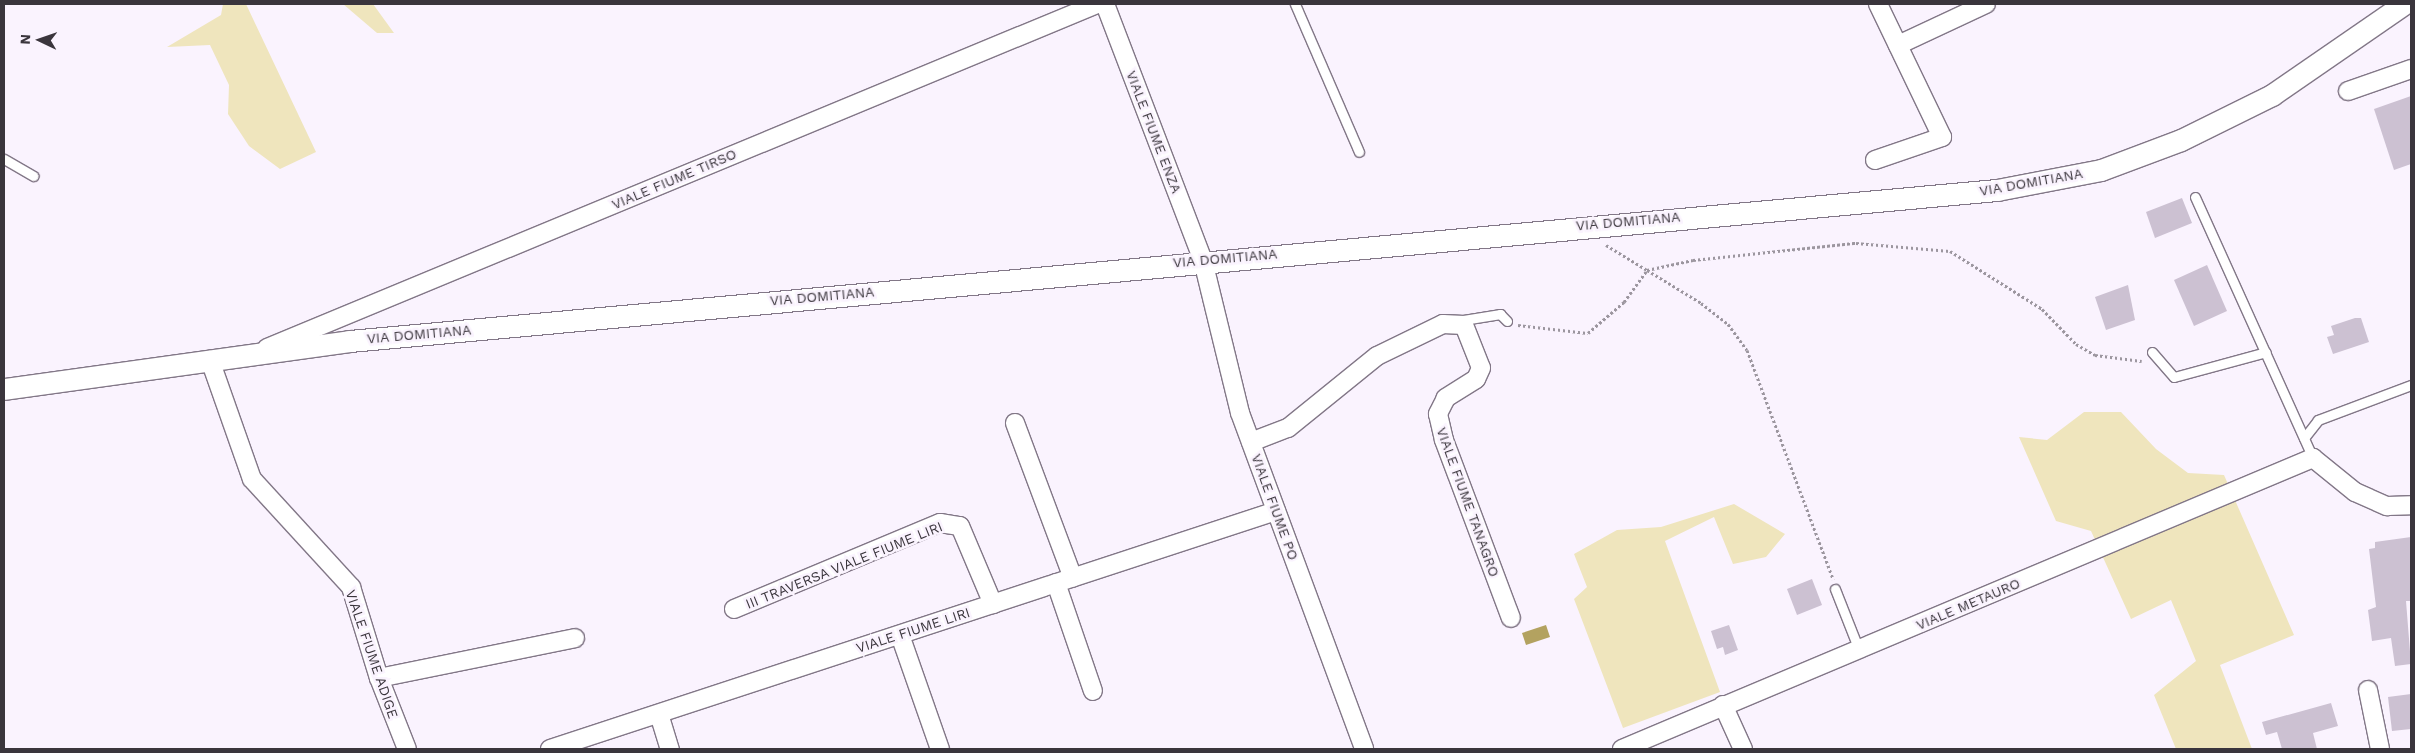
<!DOCTYPE html>
<html>
<head>
<meta charset="utf-8">
<style>
	body { margin:0 }
	#map { position:relative; width:2415px; height:753px; overflow:hidden; background:#faf3fe; font-family:"Work Sans",sans-serif }
	div>[style] { position:absolute }
	[style*='--x'] { left:calc(var(--x)*1px); top:calc(var(--y)*1px); width:calc(var(--w)*1px); rotate:calc(var(--a)*1deg) }
	.green>* { inset:0; background:#efe5bd }
	.water>* { inset:0; background:#b3a260 }
	.building>* { inset:0; background:#ccc1d2 }
	.path>* { height:3px; margin-top:-1.5px; transform-origin:0; background:repeating-linear-gradient(90deg,#9c969f 0 2.5px,transparent 0 5px) }
	.roads { filter:drop-shadow(1px 0 #827787) drop-shadow(-1px 0 #827787) drop-shadow(0 1px #827787) drop-shadow(0 -1px #827787) }
	.service>* { height:9px; margin:-4.5px; padding:0 4.5px; transform-origin:4.5px; border-radius:4.5px; background:#fff }
	.minor>* { height:18px; margin:-9px; padding:0 9px; transform-origin:9px; border-radius:9px; background:#fff }
	.tertiary>* { height:21px; margin:-10.5px; padding:0 10.5px; transform-origin:10.5px; border-radius:10.5px; background:#fff }
	span { translate:-50% -50%; white-space:nowrap; text-align:center; line-height:1.15; -webkit-text-stroke:5px #faf3fe; paint-order:stroke }
	.street-label { font-size:14px; color:#3a353c }
	.frame { position:absolute; inset:0; border:5px solid #3a353c; pointer-events:none }
	.north { position:absolute; left:15px; top:15px; width:50px; height:50px; -webkit-text-stroke:4px #faf3fe; paint-order:stroke; rotate:273deg; font-size:14px; font-weight:700; line-height:20px; text-align:center; color:#3a353c }
	.north::after { content:''; display:block; margin:auto; width:18px; height:22px; background:#3a353c; clip-path:polygon(50% 0,100% 100%,50% 72%,0 100%) }
</style>
</head>
<body>
<div id="map">
	<div class="green">
		<i style="clip-path:polygon(223px 4px,246px 4px,316px 152px,280px 169px,249px 146px,228px 114px,229px 85px,210px 45px,167px 47px,221px 15px)"></i>
		<i style="clip-path:polygon(343px 4px,373px 4px,394px 33px,377px 33px)"></i>
		<i style="clip-path:polygon(2084px 412px,2121px 412px,2156px 449px,2188px 473px,2224px 475px,2294px 635px,2220px 665px,2252px 749px,2176px 749px,2154px 695px,2196px 661px,2171px 600px,2131px 619px,2091px 531px,2056px 521px,2019px 437px,2047px 440px)"></i>
		<i style="clip-path:polygon(1734px 504px,1785px 534px,1766px 557px,1733px 564px,1714px 517px,1665px 541px,1720px 692px,1623px 728px,1574px 599px,1587px 587px,1574px 554px,1617px 530px,1661px 527px)"></i>
	</div>
	<div class="water">
		<i style="clip-path:polygon(1546px 625px,1550px 637px,1526px 645px,1522px 633px)"></i>
	</div>
	<div class="building">
		<i style="clip-path:polygon(2411px 96px,2411px 164px,2394px 170px,2374px 109px)"></i>
		<i style="clip-path:polygon(2182px 198px,2192px 223px,2155px 238px,2146px 212px)"></i>
		<i style="clip-path:polygon(2207px 265px,2227px 311px,2194px 326px,2174px 280px)"></i>
		<i style="clip-path:polygon(2128px 285px,2135px 320px,2106px 330px,2095px 297px)"></i>
		<i style="clip-path:polygon(2355px 318px,2361px 318px,2369px 342px,2333px 354px,2327px 337px,2334px 335px,2331px 326px)"></i>
		<i style="clip-path:polygon(2411px 537px,2411px 601px,2406px 601px,2411px 664px,2395px 666px,2391px 638px,2372px 641px,2368px 610px,2376px 607px,2369px 549px,2375px 548px,2375px 542px)"></i>
		<i style="clip-path:polygon(1812px 579px,1822px 605px,1797px 615px,1787px 589px)"></i>
		<i style="clip-path:polygon(1729px 625px,1738px 650px,1725px 655px,1723px 647px,1717px 649px,1711px 631px)"></i>
		<i style="clip-path:polygon(2411px 694px,2411px 729px,2392px 731px,2388px 697px)"></i>
		<i style="clip-path:polygon(2331px 703px,2338px 726px,2313px 733px,2317px 749px,2282px 749px,2277px 732px,2266px 735px,2262px 722px)"></i>
	</div>
	<div class="path">
		<i style="--x:1606;--y:245;--w:48;--a:31.4"></i>
		<i style="--x:1647;--y:270;--w:47;--a:-12.3"></i>
		<i style="--x:1693;--y:260;--w:164;--a:-6"></i>
		<i style="--x:1856;--y:243;--w:94;--a:4.9"></i>
		<i style="--x:1950;--y:251;--w:109;--a:32.2"></i>
		<i style="--x:2042;--y:309;--w:49;--a:45.8"></i>
		<i style="--x:2076;--y:344;--w:22;--a:30"></i>
		<i style="--x:2095;--y:355;--w:47;--a:7.3"></i>
		<i style="--x:1518;--y:325;--w:70;--a:6.5"></i>
		<i style="--x:1588;--y:333;--w:48;--a:-40.7"></i>
		<i style="--x:1624;--y:302;--w:39;--a:-54"></i>
		<i style="--x:1647;--y:270;--w:63;--a:31.4"></i>
		<i style="--x:1701;--y:303;--w:34;--a:38"></i>
		<i style="--x:1728;--y:324;--w:32;--a:54"></i>
		<i style="--x:1747;--y:350;--w:245;--a:69.4"></i>
	</div>
	<div class="roads">
		<div class="service">
			<i style="--x:1295;--y:4;--w:161;--a:66.6"></i>
			<i style="--x:4;--y:159;--w:34;--a:30"></i>
			<i style="--x:2195;--y:197;--w:286;--a:65.7"></i>
			<i style="--x:1457;--y:321;--w:44;--a:-9.2"></i>
			<i style="--x:1500;--y:314;--w:10;--a:45"></i>
			<i style="--x:2152;--y:352;--w:33;--a:49"></i>
			<i style="--x:2174;--y:377;--w:95;--a:-15.2"></i>
			<i style="--x:2304;--y:438;--w:23;--a:-52"></i>
			<i style="--x:2318;--y:420;--w:99;--a:-20.6"></i>
			<i style="--x:1835;--y:589;--w:66;--a:68.5"></i>
		</div>
		<div class="minor">
			<i style="--x:1105;--y:4;--w:275;--a:69.1"></i>
			<i style="--x:1203;--y:261;--w:156;--a:76.3"></i>
			<i style="--x:1240;--y:413;--w:358;--a:69.7"></i>
			<i style="--x:1898;--y:45;--w:97;--a:-25"></i>
			<i style="--x:2348;--y:91;--w:67;--a:-19.2"></i>
			<i style="--x:1875;--y:160;--w:71;--a:-18.9"></i>
			<i style="--x:1942;--y:137;--w:148;--a:-115.7"></i>
			<i style="--x:267;--y:348;--w:898;--a:-22.51"></i>
			<i style="--x:210;--y:360;--w:126;--a:70.6"></i>
			<i style="--x:252;--y:479;--w:147;--a:47.5"></i>
			<i style="--x:351;--y:587;--w:95;--a:72.9"></i>
			<i style="--x:379;--y:678;--w:76;--a:68.5"></i>
			<i style="--x:1015;--y:423;--w:165;--a:69.5"></i>
			<i style="--x:1251;--y:442;--w:40;--a:-21"></i>
			<i style="--x:1288;--y:428;--w:114;--a:-39"></i>
			<i style="--x:1377;--y:356;--w:73;--a:-25.9"></i>
			<i style="--x:1443;--y:324;--w:21;--a:3"></i>
			<i style="--x:1464;--y:325;--w:46;--a:68.4"></i>
			<i style="--x:1481;--y:368;--w:12;--a:114"></i>
			<i style="--x:1476;--y:379;--w:36;--a:148"></i>
			<i style="--x:1446;--y:398;--w:18;--a:117"></i>
			<i style="--x:1438;--y:414;--w:27;--a:77"></i>
			<i style="--x:1444;--y:440;--w:190;--a:69.4"></i>
			<i style="--x:1056;--y:583;--w:114;--a:71.1"></i>
			<i style="--x:734;--y:609;--w:223;--a:-22.7"></i>
			<i style="--x:940;--y:523;--w:20;--a:9"></i>
			<i style="--x:960;--y:526;--w:85;--a:67.1"></i>
			<i style="--x:900;--y:635;--w:121;--a:70.7"></i>
			<i style="--x:379;--y:678;--w:200;--a:-11.5"></i>
			<i style="--x:2368;--y:690;--w:60;--a:78.5"></i>
			<i style="--x:1723;--y:705;--w:48;--a:65.6"></i>
			<i style="--x:659;--y:714;--w:37;--a:73"></i>
			<i style="--x:550;--y:749;--w:764;--a:-18.15"></i>
			<i style="--x:1622;--y:749;--w:750;--a:-22.84"></i>
			<i style="--x:2313;--y:458;--w:54;--a:39"></i>
			<i style="--x:2355;--y:492;--w:35;--a:24"></i>
			<i style="--x:2387;--y:506;--w:24;--a:-2"></i>
		</div>
		<div class="tertiary">
			<i style="--x:4;--y:389;--w:349;--a:-7.9"></i>
			<i style="--x:350;--y:341;--w:1654;--a:-5.24"></i>
			<i style="--x:1997;--y:190;--w:106;--a:-10.9"></i>
			<i style="--x:2101;--y:170;--w:85;--a:-20.6"></i>
			<i style="--x:2181;--y:140;--w:102;--a:-26.3"></i>
			<i style="--x:2272;--y:95;--w:160;--a:-34.6"></i>
		</div>
	</div>
	<div class="street-label">
		<span style="left:1154px;top:132px;rotate:69deg">VIALE FIUME ENZA</span>
		<span style="left:674px;top:179px;rotate:-23deg">VIALE FIUME TIRSO</span>
		<span style="left:2031px;top:182px;rotate:-10deg">VIA DOMITIANA</span>
		<span style="left:1628px;top:221px;rotate:-5deg">VIA DOMITIANA</span>
		<span style="left:1225px;top:258px;rotate:-5deg">VIA DOMITIANA</span>
		<span style="left:822px;top:296px;rotate:-5deg">VIA DOMITIANA</span>
		<span style="left:419px;top:334px;rotate:-5deg">VIA DOMITIANA</span>
		<span style="left:1468px;top:502px;rotate:70deg">VIALE FIUME TANAGRO</span>
		<span style="left:1275px;top:507px;rotate:70deg">VIALE FIUME PO</span>
		<span style="left:844px;top:565px;rotate:-22deg">III TRAVERSA VIALE FIUME LIRI</span>
		<span style="left:1968px;top:604px;rotate:-23deg">VIALE METAURO</span>
		<span style="left:913px;top:630px;rotate:-18deg">VIALE FIUME LIRI</span>
		<span style="left:372px;top:654px;rotate:71deg">VIALE FIUME ADIGE</span>
	</div>
	<div class="frame"></div>
	<div class="north">N</div>
</div>
</body>
</html>
